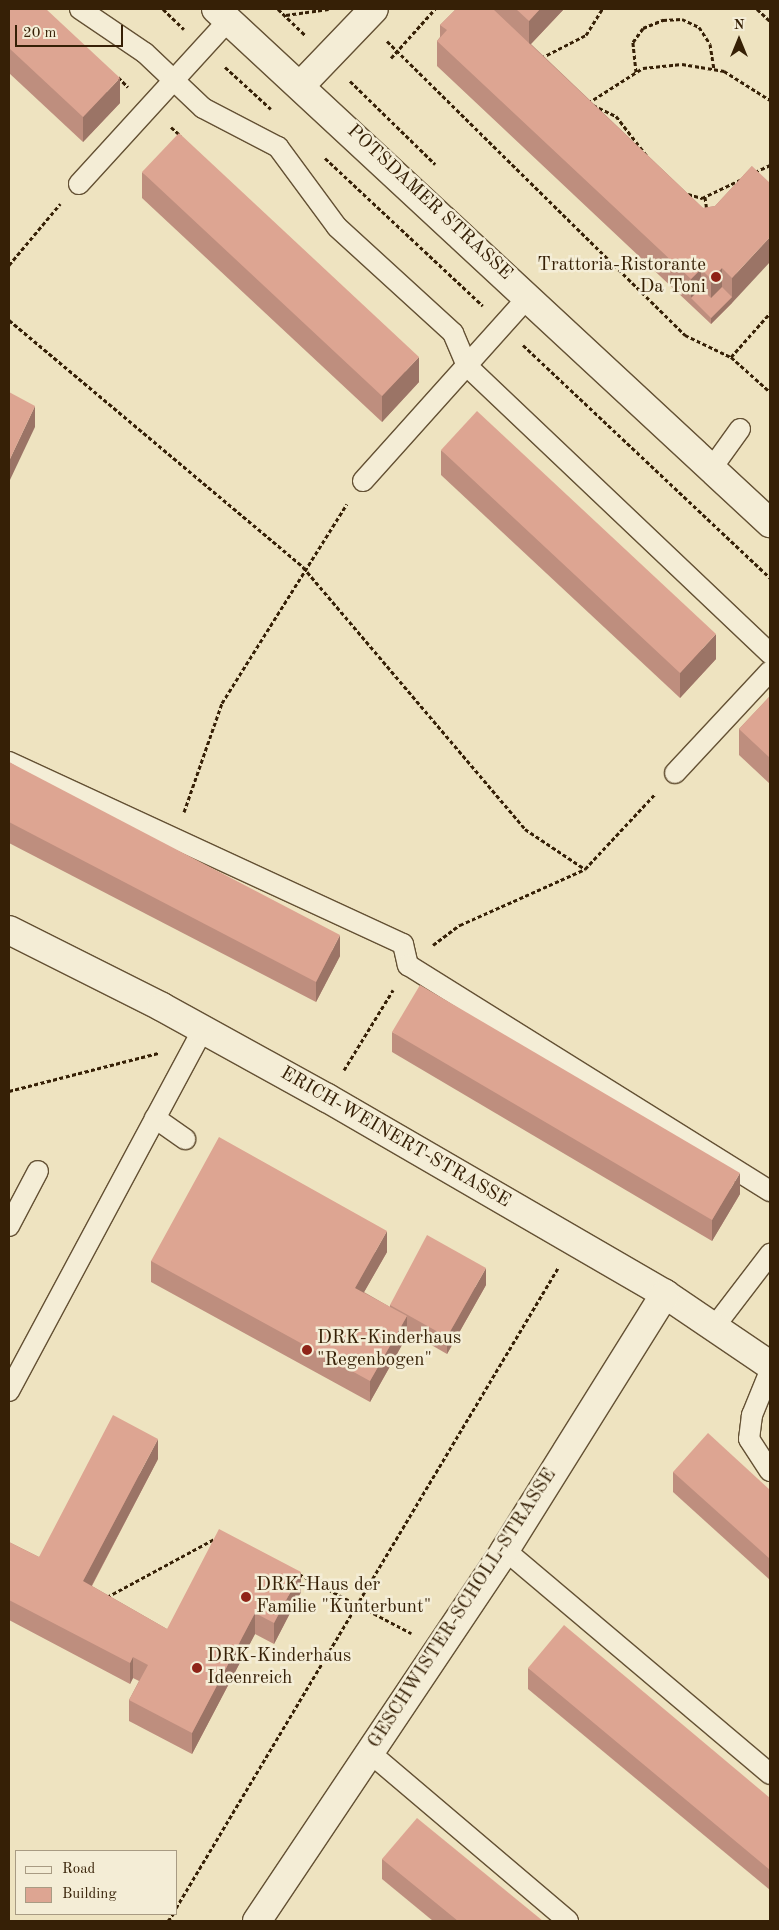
<!DOCTYPE html>
<html>
<head>
<meta charset="utf-8">
<style>
	body { margin:0 }
	#map { position:relative; width:779px; height:1930px; overflow:hidden; background:#eee3c0; font-family:"Old Standard TT",serif }
	div>[style] { position:absolute }
	[style*='--x'] { left:calc(var(--x)*1px); top:calc(var(--y)*1px); width:calc(var(--w)*1px); rotate:calc(var(--a)*1deg) }
	.path>* { height:3px; margin-top:-1.5px; transform-origin:0; background:repeating-linear-gradient(90deg,#362006 0 4px,transparent 0 6.5px) }
	.roads { filter:drop-shadow(1px 0 #645134) drop-shadow(-1px 0 #645134) drop-shadow(0 1px #645134) drop-shadow(0 -1px #645134) }
	.lane>* { height:20px; margin:-10px; padding:0 10px; transform-origin:10px; border-radius:10px; background:#f4edd6 }
	.street>* { height:28px; margin:-14px; padding:0 14px; transform-origin:14px; border-radius:14px; background:#f4edd6 }
	.secondary>* { height:28px; margin:-14px; padding:0 14px; transform-origin:14px; border-radius:14px; background:#f4edd6 }
	.wall>* { inset:0; background:#be8e7e }
	.shaded-wall>* { inset:0; background:#9b7466 }
	.building>* { inset:0; background:#dda592 }
	.dots>* { width:14px; height:14px; translate:-50% -50%; box-sizing:border-box; border:2px solid #f4edd6; border-radius:50% }
	span { translate:-50% -50%; white-space:nowrap; text-align:center; line-height:1.15; -webkit-text-stroke:5px #f4edd6; paint-order:stroke }
	.street-label { font-size:19px; color:#362006 }
	.poi-label { font-size:19px; color:#362006 }
	.right { translate:-100% -50%; text-align:right }
	.left { translate:0 -50%; text-align:left }
	.frame { position:absolute; inset:0; border:10px solid #362006; pointer-events:none }
	.legend { position:absolute; left:15px; top:1850px; width:162px; height:65px; box-sizing:border-box; background:#f4edd6; border:1px solid #a89b83; margin:0; padding:6px 9px; list-style:none; font-size:15px; color:#362006 }
	.legend li { display:flex; align-items:center; gap:10px; height:25px }
	.legend b { width:25px; border:1px solid #a89b83 }
	.north { position:absolute; left:714px; top:15px; width:50px; height:50px; -webkit-text-stroke:4px #f4edd6; paint-order:stroke; rotate:0deg; font-size:14px; font-weight:700; line-height:20px; text-align:center; color:#362006 }
	.north::after { content:''; display:block; margin:auto; width:18px; height:22px; background:#362006; clip-path:polygon(50% 0,100% 100%,50% 72%,0 100%) }
	.scale { position:absolute; left:15px; top:25px; width:108px; height:22px; box-sizing:border-box; border:2px solid #362006; border-top:0; padding-left:6px; font-size:15px; line-height:18px; white-space:nowrap; color:#362006; -webkit-text-stroke:4px #f4edd6; paint-order:stroke }
</style>
</head>
<body>
<div id="map">
	<div class="path">
		<i style="--x:163;--y:9;--w:29;--a:44"></i>
		<i style="--x:278;--y:9;--w:37;--a:44"></i>
		<i style="--x:757;--y:9;--w:18;--a:43"></i>
		<i style="--x:286;--y:15;--w:43;--a:-7.9"></i>
		<i style="--x:387;--y:41;--w:419;--a:44.6"></i>
		<i style="--x:685;--y:335;--w:51;--a:25.6"></i>
		<i style="--x:731;--y:357;--w:52;--a:41.9"></i>
		<i style="--x:391;--y:58;--w:66;--a:-48.1"></i>
		<i style="--x:541;--y:58;--w:51;--a:-27.1"></i>
		<i style="--x:586;--y:35;--w:31;--a:-58"></i>
		<i style="--x:225;--y:67;--w:62;--a:42.4"></i>
		<i style="--x:636;--y:72;--w:30;--a:-96"></i>
		<i style="--x:633;--y:42;--w:17;--a:-54"></i>
		<i style="--x:643;--y:28;--w:22;--a:-22"></i>
		<i style="--x:663;--y:20;--w:19;--a:-3"></i>
		<i style="--x:682;--y:19;--w:19;--a:25"></i>
		<i style="--x:699;--y:27;--w:20;--a:57"></i>
		<i style="--x:710;--y:44;--w:25;--a:81"></i>
		<i style="--x:118;--y:77;--w:14;--a:45"></i>
		<i style="--x:350;--y:81;--w:119;--a:44.3"></i>
		<i style="--x:588;--y:103;--w:65;--a:-32.5"></i>
		<i style="--x:643;--y:68;--w:39;--a:-6"></i>
		<i style="--x:682;--y:64;--w:43;--a:9.5"></i>
		<i style="--x:724;--y:71;--w:54;--a:32.2"></i>
		<i style="--x:593;--y:105;--w:25;--a:26"></i>
		<i style="--x:616;--y:116;--w:51;--a:52.2"></i>
		<i style="--x:171;--y:127;--w:13;--a:42"></i>
		<i style="--x:325;--y:158;--w:216;--a:43.1"></i>
		<i style="--x:755;--y:172;--w:17;--a:-25"></i>
		<i style="--x:688;--y:194;--w:15;--a:16"></i>
		<i style="--x:702;--y:198;--w:44;--a:-25.4"></i>
		<i style="--x:705;--y:197;--w:14;--a:82"></i>
		<i style="--x:9;--y:265;--w:80;--a:-50.1"></i>
		<i style="--x:9;--y:320;--w:384;--a:40"></i>
		<i style="--x:303;--y:567;--w:343;--a:49.7"></i>
		<i style="--x:525;--y:829;--w:72;--a:33.7"></i>
		<i style="--x:523;--y:345;--w:340;--a:43.3"></i>
		<i style="--x:731;--y:357;--w:59;--a:-48.4"></i>
		<i style="--x:184;--y:812;--w:115;--a:-70.8"></i>
		<i style="--x:222;--y:703;--w:235;--a:-57.9"></i>
		<i style="--x:433;--y:945;--w:34;--a:-37"></i>
		<i style="--x:460;--y:925;--w:137;--a:-24.1"></i>
		<i style="--x:585;--y:869;--w:103;--a:-47"></i>
		<i style="--x:344;--y:1070;--w:94;--a:-58.5"></i>
		<i style="--x:9;--y:1091;--w:154;--a:-14.3"></i>
		<i style="--x:299;--y:1574;--w:127;--a:27.8"></i>
		<i style="--x:107;--y:1597;--w:124;--a:-28.4"></i>
		<i style="--x:176;--y:1908;--w:745;--a:-59.17"></i>
		<i style="--x:168;--y:1921;--w:9;--a:-54"></i>
	</div>
	<div class="roads">
		<div class="lane">
			<i style="--x:80;--y:9;--w:78;--a:34.1"></i>
			<i style="--x:145;--y:53;--w:80;--a:43.5"></i>
			<i style="--x:203;--y:108;--w:85;--a:27.5"></i>
			<i style="--x:278;--y:147;--w:99;--a:53.6"></i>
			<i style="--x:337;--y:227;--w:157;--a:42.4"></i>
			<i style="--x:453;--y:333;--w:36;--a:67"></i>
			<i style="--x:467;--y:366;--w:418;--a:43.5"></i>
			<i style="--x:79;--y:184;--w:222;--a:-47.6"></i>
			<i style="--x:712;--y:468;--w:48;--a:-54.3"></i>
			<i style="--x:363;--y:481;--w:249;--a:-48.1"></i>
			<i style="--x:9;--y:762;--w:434;--a:24.8"></i>
			<i style="--x:403;--y:944;--w:22;--a:77"></i>
			<i style="--x:408;--y:965;--w:427;--a:32"></i>
			<i style="--x:675;--y:773;--w:139;--a:-47"></i>
			<i style="--x:155;--y:1118;--w:37;--a:35"></i>
			<i style="--x:9;--y:1226;--w:62;--a:-62.2"></i>
			<i style="--x:715;--y:1326;--w:91;--a:-52.6"></i>
			<i style="--x:770;--y:1371;--w:48;--a:112.2"></i>
			<i style="--x:752;--y:1415;--w:24;--a:97"></i>
			<i style="--x:749;--y:1439;--w:38;--a:57"></i>
			<i style="--x:9;--y:1391;--w:411;--a:-61.8"></i>
			<i style="--x:505;--y:1550;--w:347;--a:40.2"></i>
			<i style="--x:369;--y:1752;--w:261;--a:40.3"></i>
		</div>
		<div class="street">
			<i style="--x:301;--y:85;--w:105;--a:-46.2"></i>
			<i style="--x:9;--y:930;--w:171;--a:26.7"></i>
			<i style="--x:162;--y:1007;--w:188;--a:28.9"></i>
			<i style="--x:327;--y:1098;--w:391;--a:30.1"></i>
			<i style="--x:665;--y:1294;--w:127;--a:34.1"></i>
			<i style="--x:257;--y:1921;--w:446;--a:-56.2"></i>
			<i style="--x:505;--y:1550;--w:302;--a:-58"></i>
		</div>
		<div class="secondary">
			<i style="--x:216;--y:9;--w:756;--a:42.86"></i>
		</div>
	</div>
	<div class="wall">
		<i style="clip-path:polygon(9px 9px,120px 103px,83px 142px,9px 73px)"></i>
		<i style="clip-path:polygon(456px 9px,564px 9px,531px 44px,703px 208px,715px 206px,752px 166px,732px 303px,711px 324px,437px 66px,437px 41px,440px 37px,440px 25px)"></i>
		<i style="clip-path:polygon(142px 172px,419px 382px,382px 422px,142px 198px)"></i>
		<i style="clip-path:polygon(441px 450px,716px 659px,680px 698px,441px 475px)"></i>
		<i style="clip-path:polygon(770px 696px,770px 784px,739px 755px,739px 729px)"></i>
		<i style="clip-path:polygon(9px 762px,340px 956px,316px 1002px,9px 843px)"></i>
		<i style="clip-path:polygon(392px 1032px,740px 1194px,712px 1241px,392px 1052px)"></i>
		<i style="clip-path:polygon(387px 1252px,364px 1292px,390px 1307px,390px 1305px,486px 1285px,447px 1354px,407px 1331px,407px 1336px,370px 1402px,151px 1282px,151px 1261px)"></i>
		<i style="clip-path:polygon(158px 1459px,92px 1586px,167px 1629px,301px 1592px,274px 1644px,255px 1634px,192px 1754px,129px 1721px,129px 1700px,139px 1681px,133px 1678px,130px 1684px,9px 1620px,9px 1542px,39px 1557px)"></i>
		<i style="clip-path:polygon(673px 1472px,770px 1490px,770px 1580px,673px 1492px)"></i>
		<i style="clip-path:polygon(528px 1668px,770px 1798px,770px 1890px,528px 1689px)"></i>
		<i style="clip-path:polygon(382px 1859px,543px 1921px,433px 1921px,382px 1879px)"></i>
	</div>
	<div class="shaded-wall">
		<i style="clip-path:polygon(540px 9px,564px 9px,529px 46px,529px 21px)"></i>
		<i style="clip-path:polygon(120px 78px,120px 103px,83px 142px,83px 117px)"></i>
		<i style="clip-path:polygon(770px 237px,770px 262px,732px 303px,732px 278px)"></i>
		<i style="clip-path:polygon(722px 268px,722px 293px,711px 305px,711px 279px)"></i>
		<i style="clip-path:polygon(701px 269px,701px 294px,691px 298px,691px 279px)"></i>
		<i style="clip-path:polygon(732px 297px,732px 303px,711px 324px,711px 318px)"></i>
		<i style="clip-path:polygon(419px 357px,419px 382px,382px 422px,382px 396px)"></i>
		<i style="clip-path:polygon(35px 406px,35px 427px,9px 482px,9px 461px)"></i>
		<i style="clip-path:polygon(716px 634px,716px 659px,680px 698px,680px 673px)"></i>
		<i style="clip-path:polygon(340px 935px,340px 956px,316px 1002px,316px 982px)"></i>
		<i style="clip-path:polygon(740px 1173px,740px 1194px,712px 1241px,712px 1220px)"></i>
		<i style="clip-path:polygon(387px 1231px,387px 1252px,355px 1308px,355px 1288px)"></i>
		<i style="clip-path:polygon(486px 1268px,486px 1285px,447px 1354px,447px 1337px)"></i>
		<i style="clip-path:polygon(407px 1316px,407px 1336px,370px 1402px,370px 1381px)"></i>
		<i style="clip-path:polygon(158px 1439px,158px 1459px,83px 1602px,83px 1581px)"></i>
		<i style="clip-path:polygon(301px 1572px,301px 1592px,274px 1644px,274px 1623px)"></i>
		<i style="clip-path:polygon(255px 1613px,255px 1634px,192px 1754px,192px 1733px)"></i>
		<i style="clip-path:polygon(133px 1657px,133px 1678px,130px 1684px,130px 1663px)"></i>
		<i style="clip-path:polygon(10px 1748px,10px 1765px,9px 1767px,9px 1750px)"></i>
	</div>
	<div class="building">
		<i style="clip-path:polygon(9px 9px,46px 9px,120px 78px,83px 117px,9px 48px)"></i>
		<i style="clip-path:polygon(456px 9px,493px 9px,703px 208px,715px 206px,752px 166px,770px 183px,770px 237px,732px 278px,722px 268px,711px 279px,701px 269px,691px 279px,437px 41px,447px 30px,440px 25px)"></i>
		<i style="clip-path:polygon(516px 9px,540px 9px,529px 21px)"></i>
		<i style="clip-path:polygon(179px 133px,419px 357px,382px 396px,142px 172px)"></i>
		<i style="clip-path:polygon(722px 287px,732px 297px,711px 318px,691px 298px,701px 288px,711px 298px)"></i>
		<i style="clip-path:polygon(9px 392px,35px 406px,9px 461px)"></i>
		<i style="clip-path:polygon(477px 411px,716px 634px,680px 673px,441px 450px)"></i>
		<i style="clip-path:polygon(770px 696px,770px 758px,739px 729px)"></i>
		<i style="clip-path:polygon(9px 762px,340px 935px,316px 982px,9px 822px)"></i>
		<i style="clip-path:polygon(420px 985px,740px 1173px,712px 1220px,392px 1032px)"></i>
		<i style="clip-path:polygon(219px 1137px,387px 1231px,355px 1288px,407px 1316px,370px 1381px,151px 1261px)"></i>
		<i style="clip-path:polygon(427px 1235px,486px 1268px,447px 1337px,390px 1305px)"></i>
		<i style="clip-path:polygon(113px 1415px,158px 1439px,83px 1581px,167px 1629px,219px 1529px,301px 1572px,274px 1623px,255px 1613px,192px 1733px,129px 1700px,148px 1665px,133px 1657px,130px 1663px,9px 1600px,9px 1542px,39px 1557px)"></i>
		<i style="clip-path:polygon(708px 1433px,770px 1490px,770px 1559px,673px 1472px)"></i>
		<i style="clip-path:polygon(564px 1625px,770px 1798px,770px 1870px,528px 1668px)"></i>
		<i style="clip-path:polygon(417px 1818px,543px 1921px,458px 1921px,382px 1859px)"></i>
	</div>
	<div class="dots">
		<i style="left:716px;top:277px;background:#8f2418"></i>
		<i style="left:307px;top:1350px;background:#8f2418"></i>
		<i style="left:246px;top:1597px;background:#8f2418"></i>
		<i style="left:197px;top:1668px;background:#8f2418"></i>
	</div>
	<div class="street-label">
		<span style="left:429px;top:203px;rotate:43deg">POTSDAMER STRASSE</span>
		<span style="left:395px;top:1138px;rotate:30deg">ERICH-WEINERT-STRASSE</span>
		<span style="left:463px;top:1609px;rotate:-57deg">GESCHWISTER-SCHOLL-STRASSE</span>
	</div>
	<div class="poi-label">
		<span class="right" style="left:706px;top:277px">Trattoria-Ristorante<br>Da Toni</span>
		<span class="left" style="left:317px;top:1350px">DRK-Kinderhaus<br>"Regenbogen"</span>
		<span class="left" style="left:256px;top:1597px">DRK-Haus der<br>Familie "Kunterbunt"</span>
		<span class="left" style="left:207px;top:1668px">DRK-Kinderhaus<br>Ideenreich</span>
	</div>
	<div class="frame"></div>
	<ul class="legend">
	<li><b style="height:6px;background:#f4edd6"></b>Road</li>
	<li><b style="height:14px;background:#dda592"></b>Building</li>
	</ul>
	<div class="north">N</div>
	<div class="scale">20 m</div>
</div>
</body>
</html>
